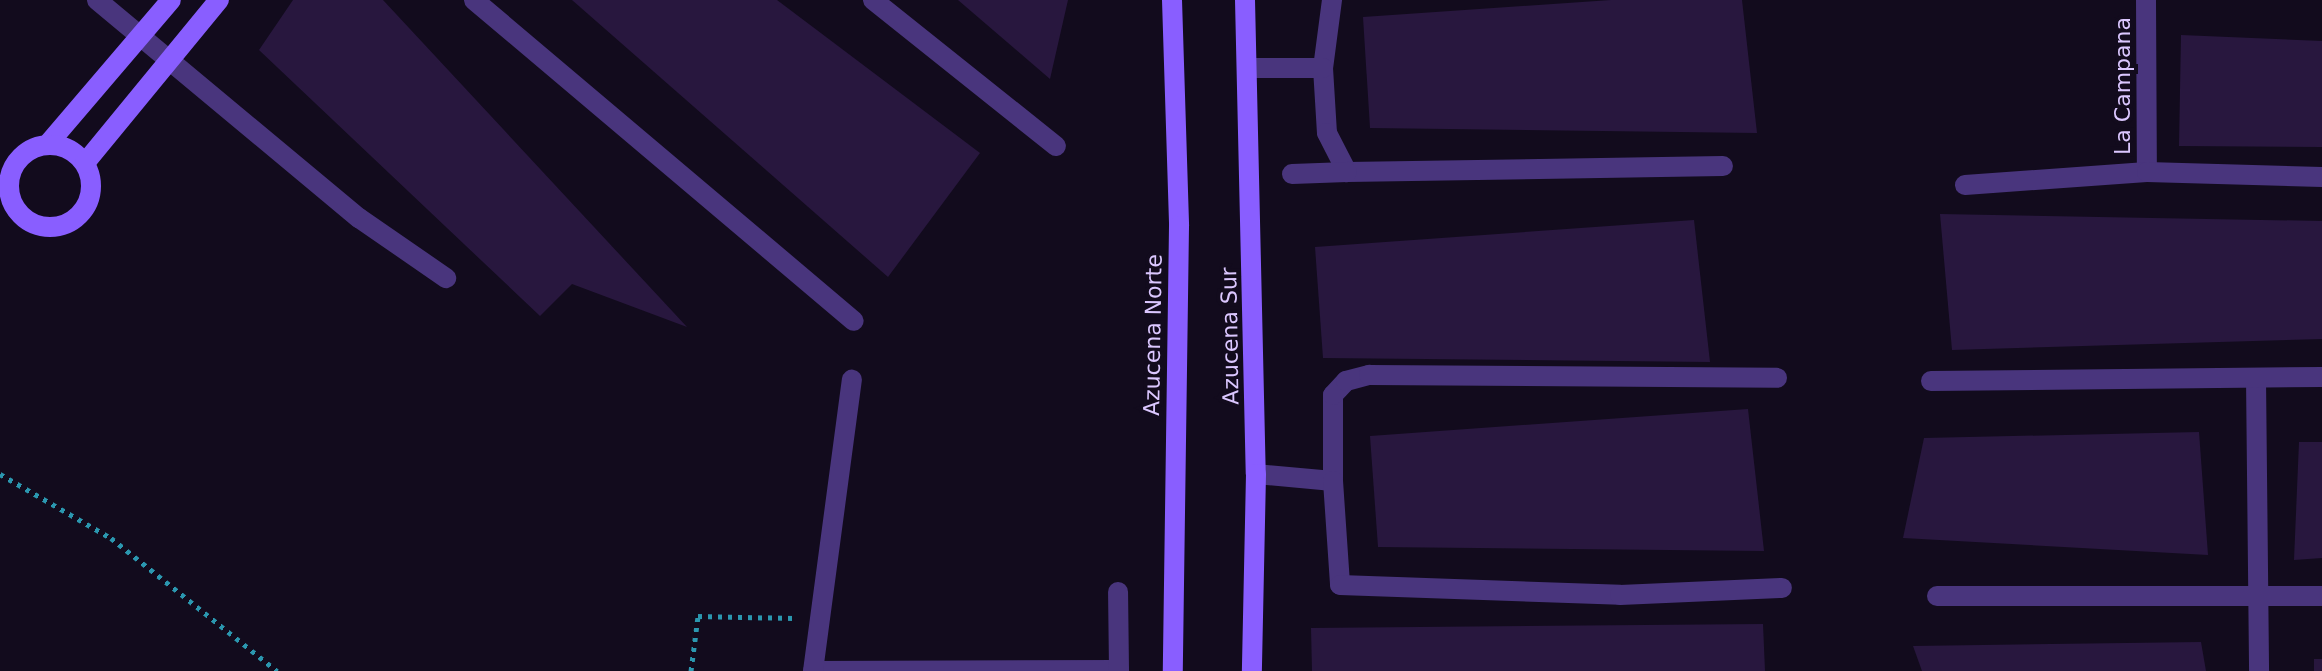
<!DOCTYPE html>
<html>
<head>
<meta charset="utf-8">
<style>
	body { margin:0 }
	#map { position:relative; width:2322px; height:671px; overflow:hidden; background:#120b1d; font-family:"DejaVu Sans",sans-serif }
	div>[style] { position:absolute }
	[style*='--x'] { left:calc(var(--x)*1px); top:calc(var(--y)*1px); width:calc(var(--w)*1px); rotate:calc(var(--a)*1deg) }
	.building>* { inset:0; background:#28173e }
	.path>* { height:5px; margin-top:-2.5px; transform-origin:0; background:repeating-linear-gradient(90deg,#2b97af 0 4px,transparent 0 10px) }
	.street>* { height:20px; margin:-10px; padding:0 10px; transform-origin:10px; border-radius:10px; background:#49357d }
	.secondary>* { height:20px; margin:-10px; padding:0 10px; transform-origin:10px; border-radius:10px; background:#895eff }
	.secondary>.ring { margin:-10px; padding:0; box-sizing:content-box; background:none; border:20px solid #895eff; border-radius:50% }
	span { translate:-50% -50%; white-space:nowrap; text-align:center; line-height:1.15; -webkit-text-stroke:8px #120b1d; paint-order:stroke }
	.street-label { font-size:22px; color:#dbc7ff }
</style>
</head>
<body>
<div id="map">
	<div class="building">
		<i style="clip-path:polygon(293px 0,383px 0,687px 327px,572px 284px,540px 316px,259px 50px)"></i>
		<i style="clip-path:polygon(572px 0,777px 0,980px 153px,888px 277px)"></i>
		<i style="clip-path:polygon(958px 0,1068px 0,1050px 79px)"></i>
		<i style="clip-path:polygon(1611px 0,1742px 0,1757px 133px,1370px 128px,1363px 17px)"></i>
		<i style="clip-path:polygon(2181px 35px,2322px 41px,2322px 147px,2179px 146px)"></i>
		<i style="clip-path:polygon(1940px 214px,2322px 221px,2322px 339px,1952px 350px)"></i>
		<i style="clip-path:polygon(1694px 220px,1710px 362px,1323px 358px,1315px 247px)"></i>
		<i style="clip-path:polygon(1748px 409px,1764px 551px,1378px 547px,1370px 436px)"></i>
		<i style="clip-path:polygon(2199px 432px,2208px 555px,1903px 538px,1924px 438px)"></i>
		<i style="clip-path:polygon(2299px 442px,2322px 442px,2322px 558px,2294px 560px)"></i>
		<i style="clip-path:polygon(1763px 624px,1765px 671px,1312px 671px,1311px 628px)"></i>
		<i style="clip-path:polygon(2201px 642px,2206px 671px,1922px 671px,1913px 646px)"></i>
		<i style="clip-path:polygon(2314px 659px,2322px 659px,2322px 671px,2314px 671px)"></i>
	</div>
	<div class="path">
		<i style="--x:0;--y:474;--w:128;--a:30"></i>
		<i style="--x:111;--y:538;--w:213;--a:38.7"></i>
		<i style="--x:691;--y:671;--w:55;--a:-82.7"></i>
		<i style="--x:698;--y:616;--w:96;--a:1.2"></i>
	</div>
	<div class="street">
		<i style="--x:97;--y:0;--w:341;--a:39.8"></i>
		<i style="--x:359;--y:218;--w:106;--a:34.6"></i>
		<i style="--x:474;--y:0;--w:497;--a:40.2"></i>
		<i style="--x:873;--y:0;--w:234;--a:38.6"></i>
		<i style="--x:1332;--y:0;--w:69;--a:97.5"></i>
		<i style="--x:1323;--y:68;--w:65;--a:86.5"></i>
		<i style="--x:1327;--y:133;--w:44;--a:62.9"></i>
		<i style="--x:1347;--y:172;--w:376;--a:-0.9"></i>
		<i style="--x:2146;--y:0;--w:172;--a:89.7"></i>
		<i style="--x:1249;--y:68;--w:74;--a:0"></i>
		<i style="--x:1292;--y:174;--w:55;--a:-2.1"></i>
		<i style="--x:1965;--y:185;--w:182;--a:-4.1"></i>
		<i style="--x:2147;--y:172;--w:175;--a:1.6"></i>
		<i style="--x:2256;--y:378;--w:293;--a:89.4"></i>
		<i style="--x:1931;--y:381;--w:391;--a:-0.6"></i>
		<i style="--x:1256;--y:474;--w:77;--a:5.2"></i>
		<i style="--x:1333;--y:481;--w:86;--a:-90"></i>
		<i style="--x:1333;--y:395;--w:19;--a:-47"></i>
		<i style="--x:1346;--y:381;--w:24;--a:-15"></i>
		<i style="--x:1369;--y:375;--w:408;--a:0.4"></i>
		<i style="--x:1333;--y:481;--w:104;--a:86.1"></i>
		<i style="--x:1340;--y:585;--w:280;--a:2"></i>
		<i style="--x:1620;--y:595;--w:162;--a:-2.5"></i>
		<i style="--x:1937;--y:596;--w:385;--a:0"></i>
		<i style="--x:813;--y:671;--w:306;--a:-0.2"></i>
		<i style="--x:1119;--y:670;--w:78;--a:-90.7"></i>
		<i style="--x:813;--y:671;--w:294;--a:-82.4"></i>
	</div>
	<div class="secondary">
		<i style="--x:1172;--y:0;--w:226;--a:88.2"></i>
		<i style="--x:1179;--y:226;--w:445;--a:90.8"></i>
		<i style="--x:1245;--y:0;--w:474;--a:88.7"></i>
		<i style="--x:1256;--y:474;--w:197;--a:91.2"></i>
		<i style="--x:48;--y:144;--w:189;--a:-49.5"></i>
		<i class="ring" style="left:9px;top:145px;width:62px;height:62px"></i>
		<i style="--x:85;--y:163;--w:211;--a:-50.6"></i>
	</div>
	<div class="street-label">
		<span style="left:2123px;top:86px;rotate:-90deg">La Campana</span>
		<span style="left:1153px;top:335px;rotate:-89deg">Azucena Norte</span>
		<span style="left:1230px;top:336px;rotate:-91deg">Azucena Sur</span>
	</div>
</div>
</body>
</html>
